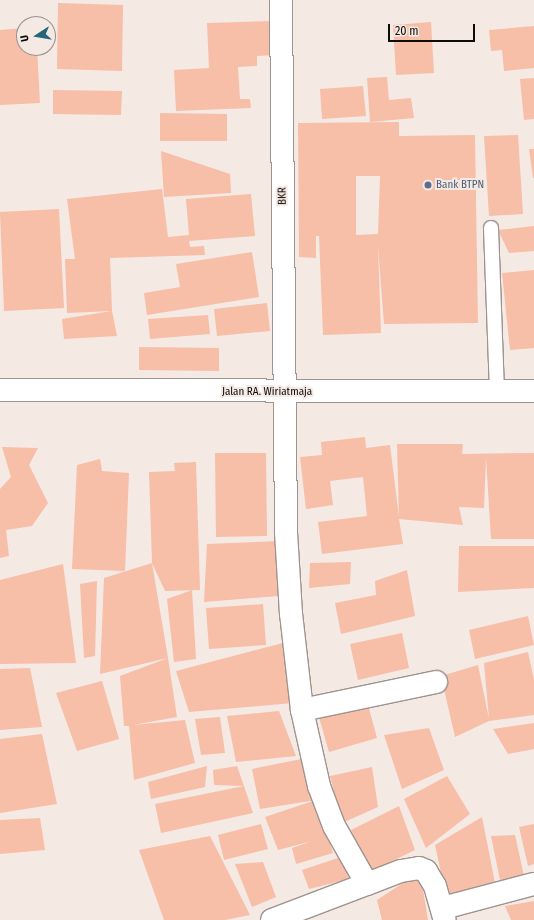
<!DOCTYPE html>
<html>
<head>
<meta charset="utf-8">
<style>
	body { margin:0 }
	#map { position:relative; width:534px; height:920px; overflow:hidden; background:#f5e9e4; font-family:"Fira Sans Condensed",sans-serif }
	div>[style] { position:absolute }
	[style*='--x'] { left:calc(var(--x)*1px); top:calc(var(--y)*1px); width:calc(var(--w)*1px); rotate:calc(var(--a)*1deg) }
	.building>* { inset:0; background:#f7bea8 }
	.roads { filter:drop-shadow(1px 0 #9e938f) drop-shadow(-1px 0 #9e938f) drop-shadow(0 1px #9e938f) drop-shadow(0 -1px #9e938f) }
	.lane>* { height:14px; margin:-7px; padding:0 7px; transform-origin:7px; border-radius:7px; background:#fff }
	.street>* { height:22px; margin:-11px; padding:0 11px; transform-origin:11px; border-radius:11px; background:#fff }
	.dots>* { width:11px; height:11px; translate:-50% -50%; box-sizing:border-box; border:2px solid #f5e9e4; border-radius:50% }
	span { translate:-50% -50%; white-space:nowrap; text-align:center; line-height:1.15; -webkit-text-stroke:4px #f5e9e4; paint-order:stroke }
	.service-label { font-size:11px; color:#4e5e75 }
	.left { translate:0 -50%; text-align:left }
	.street-label { font-size:11px; color:#0e0b09 }
	.north { position:absolute; left:16px; top:16px; width:40px; height:40px; box-sizing:border-box; background:#f5e9e4; border:1px solid #99908c; border-radius:50%; rotate:258deg; font-size:11px; font-weight:700; line-height:16px; text-align:center; color:#0e0b09 }
	.north::after { content:''; display:block; margin:auto; width:14px; height:18px; background:#236779; clip-path:polygon(50% 0,100% 100%,50% 72%,0 100%) }
	.scale { position:absolute; left:388px; top:24px; width:87px; height:18px; box-sizing:border-box; border:2px solid #0e0b09; border-top:0; padding-left:5px; font-size:12px; line-height:14px; white-space:nowrap; color:#0e0b09; -webkit-text-stroke:3px #f5e9e4; paint-order:stroke }
</style>
</head>
<body>
<div id="map">
	<div class="building">
		<i style="clip-path:polygon(58px 3px,123px 5px,122px 71px,57px 69px)"></i>
		<i style="clip-path:polygon(271px 21px,273px 55px,257px 56px,257px 66px,238px 67px,240px 99px,250px 99px,251px 108px,176px 111px,174px 70px,209px 68px,207px 23px)"></i>
		<i style="clip-path:polygon(431px 22px,434px 73px,396px 75px,393px 25px)"></i>
		<i style="clip-path:polygon(534px 26px,534px 68px,504px 71px,502px 50px,491px 51px,489px 30px)"></i>
		<i style="clip-path:polygon(24px 28px,24px 48px,37px 48px,40px 103px,0 105px,0 30px)"></i>
		<i style="clip-path:polygon(387px 77px,389px 100px,411px 98px,414px 118px,370px 122px,367px 78px)"></i>
		<i style="clip-path:polygon(534px 78px,534px 119px,524px 120px,520px 79px)"></i>
		<i style="clip-path:polygon(363px 86px,366px 116px,322px 119px,320px 89px)"></i>
		<i style="clip-path:polygon(53px 90px,122px 91px,121px 115px,53px 114px)"></i>
		<i style="clip-path:polygon(160px 113px,227px 114px,227px 141px,160px 141px)"></i>
		<i style="clip-path:polygon(evenodd,399px 122px,399px 136px,475px 135px,478px 323px,384px 324px,378px 246px,381px 333px,323px 335px,319px 236px,326px 236px,316px 236px,316px 258px,299px 257px,298px 123px,399px 122px,356px 176px,380px 176px,378px 234px,356px 235px,356px 176px)"></i>
		<i style="clip-path:polygon(518px 135px,523px 214px,489px 216px,484px 136px)"></i>
		<i style="clip-path:polygon(529px 149px,534px 149px,534px 178px,533px 178px)"></i>
		<i style="clip-path:polygon(161px 151px,230px 174px,231px 193px,164px 197px)"></i>
		<i style="clip-path:polygon(162px 189px,168px 237px,189px 235px,186px 199px,251px 194px,255px 236px,189px 241px,190px 247px,204px 246px,205px 255px,110px 258px,112px 311px,117px 336px,64px 339px,62px 319px,112px 311px,67px 313px,65px 259px,75px 259px,67px 199px)"></i>
		<i style="clip-path:polygon(59px 209px,64px 308px,4px 311px,0 212px)"></i>
		<i style="clip-path:polygon(534px 226px,534px 251px,509px 253px,498px 230px)"></i>
		<i style="clip-path:polygon(252px 252px,259px 297px,147px 315px,144px 293px,180px 287px,176px 264px)"></i>
		<i style="clip-path:polygon(534px 270px,534px 348px,510px 350px,502px 273px)"></i>
		<i style="clip-path:polygon(267px 303px,270px 331px,217px 336px,214px 309px)"></i>
		<i style="clip-path:polygon(208px 315px,210px 334px,150px 339px,148px 319px)"></i>
		<i style="clip-path:polygon(139px 347px,219px 348px,219px 371px,139px 370px)"></i>
		<i style="clip-path:polygon(365px 437px,366px 448px,390px 445px,399px 517px,397px 444px,463px 444px,462px 454px,534px 453px,534px 539px,491px 539px,486px 457px,484px 508px,459px 507px,463px 525px,399px 519px,403px 544px,322px 554px,318px 522px,367px 516px,363px 477px,330px 481px,333px 505px,306px 509px,300px 457px,322px 455px,321px 442px)"></i>
		<i style="clip-path:polygon(2px 447px,38px 448px,29px 465px,48px 503px,32px 526px,6px 530px,9px 556px,0 558px,0 489px,11px 477px)"></i>
		<i style="clip-path:polygon(215px 453px,266px 453px,267px 536px,216px 537px)"></i>
		<i style="clip-path:polygon(100px 459px,102px 471px,129px 473px,125px 571px,72px 569px,77px 465px)"></i>
		<i style="clip-path:polygon(196px 462px,200px 590px,165px 591px,152px 563px,168px 658px,177px 717px,133px 725px,185px 720px,195px 763px,134px 780px,129px 726px,124px 726px,120px 676px,168px 658px,100px 674px,104px 578px,152px 563px,149px 472px,175px 471px,174px 463px)"></i>
		<i style="clip-path:polygon(280px 541px,278px 596px,204px 602px,207px 544px)"></i>
		<i style="clip-path:polygon(459px 546px,534px 546px,534px 588px,458px 592px)"></i>
		<i style="clip-path:polygon(351px 562px,350px 584px,309px 588px,310px 563px)"></i>
		<i style="clip-path:polygon(63px 564px,76px 663px,0 664px,0 580px)"></i>
		<i style="clip-path:polygon(407px 570px,415px 616px,341px 634px,335px 603px,376px 595px,375px 581px)"></i>
		<i style="clip-path:polygon(97px 581px,95px 656px,84px 658px,80px 584px)"></i>
		<i style="clip-path:polygon(192px 590px,196px 659px,174px 662px,167px 599px)"></i>
		<i style="clip-path:polygon(263px 604px,266px 645px,209px 649px,206px 608px)"></i>
		<i style="clip-path:polygon(528px 616px,534px 645px,475px 659px,469px 630px)"></i>
		<i style="clip-path:polygon(402px 633px,409px 668px,358px 680px,350px 644px)"></i>
		<i style="clip-path:polygon(283px 643px,293px 703px,189px 712px,176px 671px)"></i>
		<i style="clip-path:polygon(528px 652px,534px 680px,534px 715px,489px 721px,455px 737px,441px 676px,478px 665px,489px 719px,484px 663px)"></i>
		<i style="clip-path:polygon(30px 668px,42px 727px,0 730px,0 669px)"></i>
		<i style="clip-path:polygon(102px 681px,119px 739px,77px 751px,56px 693px)"></i>
		<i style="clip-path:polygon(367px 701px,377px 738px,329px 752px,318px 714px)"></i>
		<i style="clip-path:polygon(279px 711px,296px 756px,236px 762px,227px 716px)"></i>
		<i style="clip-path:polygon(220px 717px,225px 753px,201px 755px,195px 719px)"></i>
		<i style="clip-path:polygon(534px 723px,534px 749px,508px 754px,493px 729px)"></i>
		<i style="clip-path:polygon(429px 728px,444px 770px,402px 789px,384px 735px)"></i>
		<i style="clip-path:polygon(42px 734px,57px 804px,0 813px,0 739px)"></i>
		<i style="clip-path:polygon(306px 758px,316px 800px,260px 809px,252px 769px)"></i>
		<i style="clip-path:polygon(207px 766px,205px 787px,151px 799px,148px 782px)"></i>
		<i style="clip-path:polygon(237px 766px,244px 786px,214px 785px,213px 770px)"></i>
		<i style="clip-path:polygon(372px 767px,378px 807px,342px 823px,330px 776px)"></i>
		<i style="clip-path:polygon(447px 776px,470px 814px,426px 848px,404px 799px)"></i>
		<i style="clip-path:polygon(244px 786px,253px 813px,161px 833px,155px 804px)"></i>
		<i style="clip-path:polygon(316px 800px,333px 853px,296px 864px,292px 848px,312px 841px,278px 850px,265px 817px)"></i>
		<i style="clip-path:polygon(399px 806px,415px 850px,370px 872px,351px 830px)"></i>
		<i style="clip-path:polygon(482px 817px,496px 888px,447px 901px,435px 845px)"></i>
		<i style="clip-path:polygon(40px 818px,45px 850px,0 854px,0 820px)"></i>
		<i style="clip-path:polygon(261px 824px,268px 849px,224px 860px,218px 835px)"></i>
		<i style="clip-path:polygon(534px 824px,534px 864px,528px 866px,519px 827px)"></i>
		<i style="clip-path:polygon(515px 835px,524px 876px,500px 880px,491px 836px)"></i>
		<i style="clip-path:polygon(210px 836px,250px 915px,225px 920px,164px 920px,139px 850px)"></i>
		<i style="clip-path:polygon(341px 857px,349px 879px,309px 889px,302px 870px)"></i>
		<i style="clip-path:polygon(263px 862px,276px 897px,252px 907px,235px 864px)"></i>
		<i style="clip-path:polygon(420px 872px,428px 920px,382px 920px,377px 900px)"></i>
		<i style="clip-path:polygon(534px 901px,534px 920px,511px 920px,505px 906px)"></i>
	</div>
	<div class="roads">
		<div class="lane">
			<i style="--x:491;--y:228;--w:164;--a:87.9"></i>
		</div>
		<div class="street">
			<i style="--x:0;--y:390;--w:534;--a:0.11"></i>
			<i style="--x:302;--y:710;--w:137;--a:-11.8"></i>
			<i style="--x:367;--y:884;--w:36;--a:-21"></i>
			<i style="--x:401;--y:871;--w:18;--a:-9"></i>
			<i style="--x:419;--y:868;--w:8;--a:23"></i>
			<i style="--x:426;--y:871;--w:17;--a:59"></i>
			<i style="--x:435;--y:886;--w:35;--a:74"></i>
			<i style="--x:443;--y:908;--w:94;--a:-14.8"></i>
			<i style="--x:272;--y:920;--w:102;--a:-20.8"></i>
			<i style="--x:367;--y:884;--w:67;--a:-119.6"></i>
			<i style="--x:334;--y:826;--w:43;--a:-110.6"></i>
			<i style="--x:319;--y:786;--w:78;--a:-102.6"></i>
			<i style="--x:302;--y:710;--w:97;--a:-96.5"></i>
			<i style="--x:291;--y:614;--w:82;--a:-93.5"></i>
			<i style="--x:286;--y:532;--w:532;--a:-90.54"></i>
		</div>
	</div>
	<div class="dots">
		<i style="left:428px;top:185px;background:#5c6f8a"></i>
	</div>
	<div class="service-label">
		<span class="left" style="left:436px;top:185px">Bank BTPN</span>
	</div>
	<div class="street-label">
		<span style="left:283px;top:196px;rotate:-91deg">BKR</span>
		<span style="left:267px;top:392px">Jalan RA. Wiriatmaja</span>
	</div>
	<div class="north">U</div>
	<div class="scale">20 m</div>
</div>
</body>
</html>
